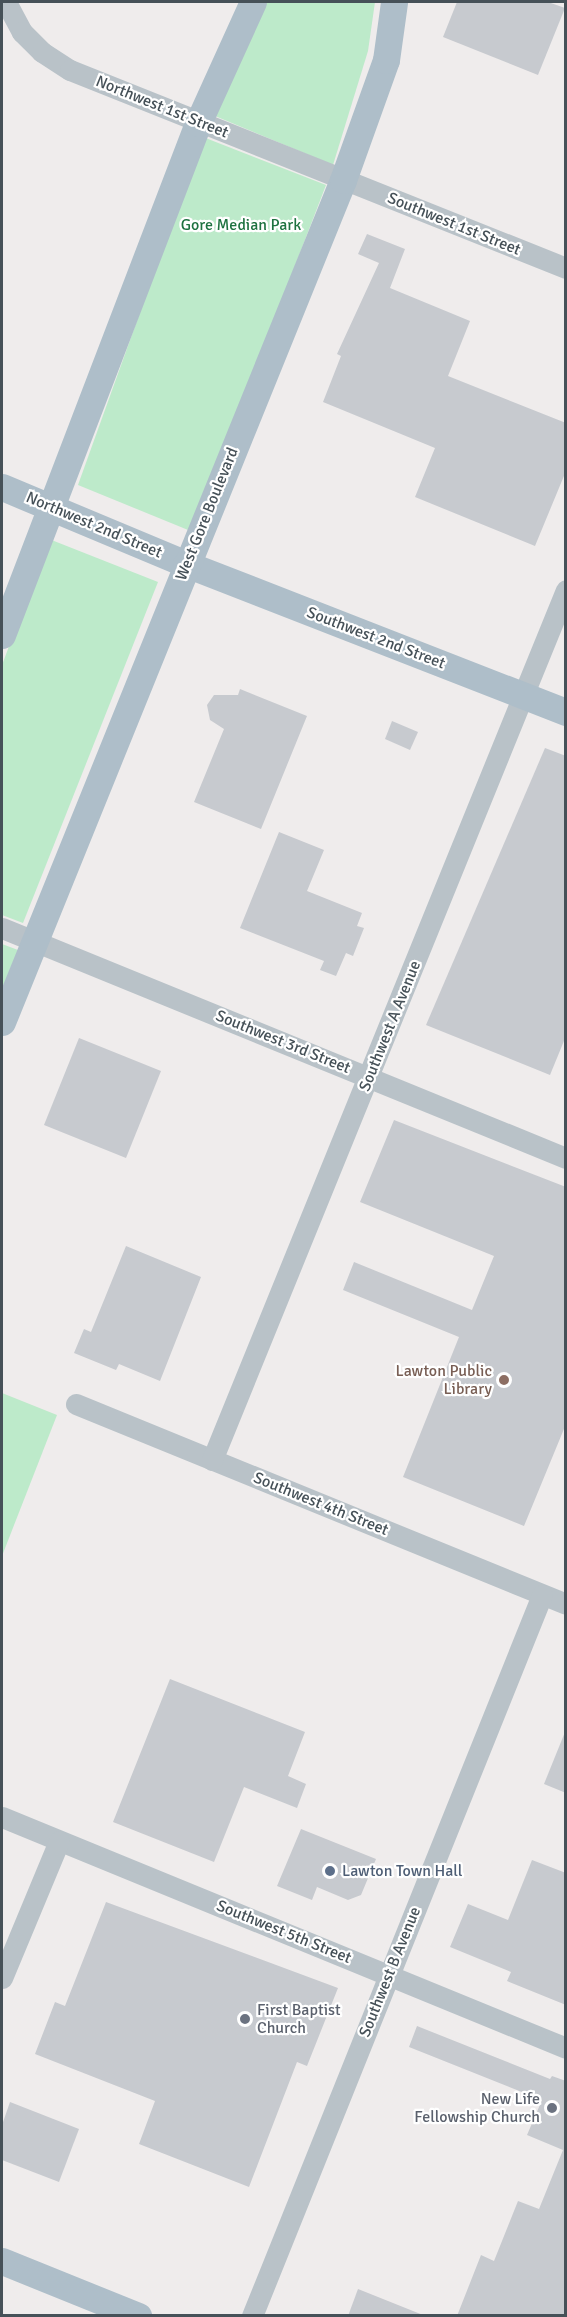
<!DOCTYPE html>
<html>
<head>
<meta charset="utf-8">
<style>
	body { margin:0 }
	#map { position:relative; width:567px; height:2317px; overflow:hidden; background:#efecec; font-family:Signika,sans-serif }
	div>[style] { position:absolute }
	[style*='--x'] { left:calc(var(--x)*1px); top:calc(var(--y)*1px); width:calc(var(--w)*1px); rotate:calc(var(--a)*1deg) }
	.green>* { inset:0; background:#bdeaca }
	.building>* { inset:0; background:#c7cacf }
	.minor>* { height:21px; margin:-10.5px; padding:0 10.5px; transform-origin:10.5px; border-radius:10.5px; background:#b9c2c8 }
	.major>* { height:27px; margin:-13.5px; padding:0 13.5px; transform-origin:13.5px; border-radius:13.5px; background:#aebec9 }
	.dots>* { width:16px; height:16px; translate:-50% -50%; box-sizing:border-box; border:3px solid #fff; border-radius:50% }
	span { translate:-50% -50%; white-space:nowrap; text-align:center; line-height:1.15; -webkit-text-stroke:4.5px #fff; paint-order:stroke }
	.street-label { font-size:16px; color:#465158 }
	.park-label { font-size:16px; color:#1e7240 }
	.education-label { font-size:16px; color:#785e54 }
	.right { translate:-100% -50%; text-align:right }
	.service-label { font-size:16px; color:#4e5e75 }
	.left { translate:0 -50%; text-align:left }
	.worship-label { font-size:16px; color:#5b616d }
	.frame { position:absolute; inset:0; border:3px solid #465158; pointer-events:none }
</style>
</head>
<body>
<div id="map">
	<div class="green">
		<i style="clip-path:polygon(260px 2px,375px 2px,368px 51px,333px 165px,215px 116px)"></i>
		<i style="clip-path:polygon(203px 137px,326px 185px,193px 532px,78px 485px)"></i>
		<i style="clip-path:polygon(49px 539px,158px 582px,23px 923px,2px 915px,2px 665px)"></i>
		<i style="clip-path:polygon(2px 944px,18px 950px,2px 989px)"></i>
		<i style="clip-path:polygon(2px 1393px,57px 1415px,2px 1556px)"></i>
	</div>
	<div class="building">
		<i style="clip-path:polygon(457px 2px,548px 2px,565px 8px,538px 75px,443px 37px)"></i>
		<i style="clip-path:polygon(367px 234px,405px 249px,390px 288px,470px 321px,448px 376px,566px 423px,566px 471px,535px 546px,415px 497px,435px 448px,323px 402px,341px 356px,337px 354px,379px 263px,358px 254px)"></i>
		<i style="clip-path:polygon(240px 689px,307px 716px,261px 829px,194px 802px,224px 729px,210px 720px,207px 705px,214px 695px,238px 695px)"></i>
		<i style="clip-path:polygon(392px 721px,418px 732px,410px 750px,385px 739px)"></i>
		<i style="clip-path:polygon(545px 748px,566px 756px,566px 1036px,550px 1075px,426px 1025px)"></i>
		<i style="clip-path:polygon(279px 832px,324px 850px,307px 891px,362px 913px,357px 926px,364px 928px,353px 956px,346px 953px,336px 976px,320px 970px,324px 961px,240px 928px)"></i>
		<i style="clip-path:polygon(79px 1038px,161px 1071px,126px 1158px,44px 1125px)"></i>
		<i style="clip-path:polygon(394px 1120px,566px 1187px,566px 1424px,524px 1526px,403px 1477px,459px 1337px,343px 1290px,354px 1262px,472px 1310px,494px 1256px,360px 1202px)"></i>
		<i style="clip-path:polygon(126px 1246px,201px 1277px,160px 1381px,119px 1364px,116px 1370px,74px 1353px,84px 1329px,91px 1332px)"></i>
		<i style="clip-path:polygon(170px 1679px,305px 1732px,288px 1776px,306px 1784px,297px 1808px,244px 1787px,214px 1862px,113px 1822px)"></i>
		<i style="clip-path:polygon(565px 1732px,566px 1732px,566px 1793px,544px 1784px)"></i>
		<i style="clip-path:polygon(301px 1829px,376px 1859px,361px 1895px,348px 1900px,317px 1887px,312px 1900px,277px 1886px)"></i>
		<i style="clip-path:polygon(532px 1860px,566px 1873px,566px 2005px,507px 1981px,511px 1972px,450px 1947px,468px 1904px,508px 1920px)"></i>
		<i style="clip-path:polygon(106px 1902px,338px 1988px,307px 2066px,297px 2062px,249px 2187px,139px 2144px,155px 2101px,35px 2054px,55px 2002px,65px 2006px)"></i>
		<i style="clip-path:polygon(417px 2026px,550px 2079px,552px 2076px,566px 2081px,566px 2316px,457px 2316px,481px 2255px,494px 2261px,518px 2201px,539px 2209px,563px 2150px,527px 2135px,542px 2100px,409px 2047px)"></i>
		<i style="clip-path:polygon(10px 2102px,79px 2129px,59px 2182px,2px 2160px,2px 2125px)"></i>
		<i style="clip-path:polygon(358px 2289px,423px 2315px,423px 2316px,348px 2316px)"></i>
	</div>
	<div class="minor">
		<i style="--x:6;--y:2;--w:34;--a:62"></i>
		<i style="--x:22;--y:32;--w:28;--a:45"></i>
		<i style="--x:42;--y:52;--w:33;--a:33"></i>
		<i style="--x:70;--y:70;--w:534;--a:21.76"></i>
		<i style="--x:2;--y:928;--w:609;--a:22.19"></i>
		<i style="--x:76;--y:1404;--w:529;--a:22.2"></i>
		<i style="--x:212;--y:1460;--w:939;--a:-67.86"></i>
		<i style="--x:2;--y:1817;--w:609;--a:22.27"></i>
		<i style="--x:2;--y:1978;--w:148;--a:-67.4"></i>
		<i style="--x:252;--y:2316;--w:777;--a:-68.09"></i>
	</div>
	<div class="major">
		<i style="--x:2;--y:487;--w:199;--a:22.7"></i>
		<i style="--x:186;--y:564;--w:408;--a:21.3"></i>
		<i style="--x:2;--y:635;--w:548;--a:-69.05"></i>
		<i style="--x:198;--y:123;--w:133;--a:-65.6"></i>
		<i style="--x:2;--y:1022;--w:908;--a:-67.95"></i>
		<i style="--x:343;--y:180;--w:127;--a:-70.3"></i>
		<i style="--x:386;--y:60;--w:59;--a:-82.1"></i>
		<i style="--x:2;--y:2261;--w:147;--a:22"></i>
	</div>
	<div class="dots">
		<i style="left:504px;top:1380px;background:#8d6e63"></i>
		<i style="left:330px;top:1871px;background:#5c6f8a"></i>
		<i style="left:245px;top:2019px;background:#6b7280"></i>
		<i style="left:552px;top:2108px;background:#6b7280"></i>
	</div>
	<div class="street-label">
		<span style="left:162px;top:107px;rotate:22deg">Northwest 1st Street</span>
		<span style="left:454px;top:224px;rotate:22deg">Southwest 1st Street</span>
		<span style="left:207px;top:514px;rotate:-68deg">West Gore Boulevard</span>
		<span style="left:94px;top:525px;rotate:23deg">Northwest 2nd Street</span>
		<span style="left:376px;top:638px;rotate:21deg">Southwest 2nd Street</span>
		<span style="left:390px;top:1026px;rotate:-68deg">Southwest A Avenue</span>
		<span style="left:283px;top:1042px;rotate:22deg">Southwest 3rd Street</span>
		<span style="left:321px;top:1504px;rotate:22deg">Southwest 4th Street</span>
		<span style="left:284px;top:1932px;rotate:22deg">Southwest 5th Street</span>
		<span style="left:390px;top:1972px;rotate:-68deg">Southwest B Avenue</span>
	</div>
	<div class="park-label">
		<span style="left:241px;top:225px">Gore Median Park</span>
	</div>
	<div class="education-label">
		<span class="right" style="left:492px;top:1380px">Lawton Public<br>Library</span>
	</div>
	<div class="service-label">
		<span class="left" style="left:342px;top:1871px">Lawton Town Hall</span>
	</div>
	<div class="worship-label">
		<span class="left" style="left:257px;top:2019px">First Baptist<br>Church</span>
		<span class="right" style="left:540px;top:2108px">New Life<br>Fellowship Church</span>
	</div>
	<div class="frame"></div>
</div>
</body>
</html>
